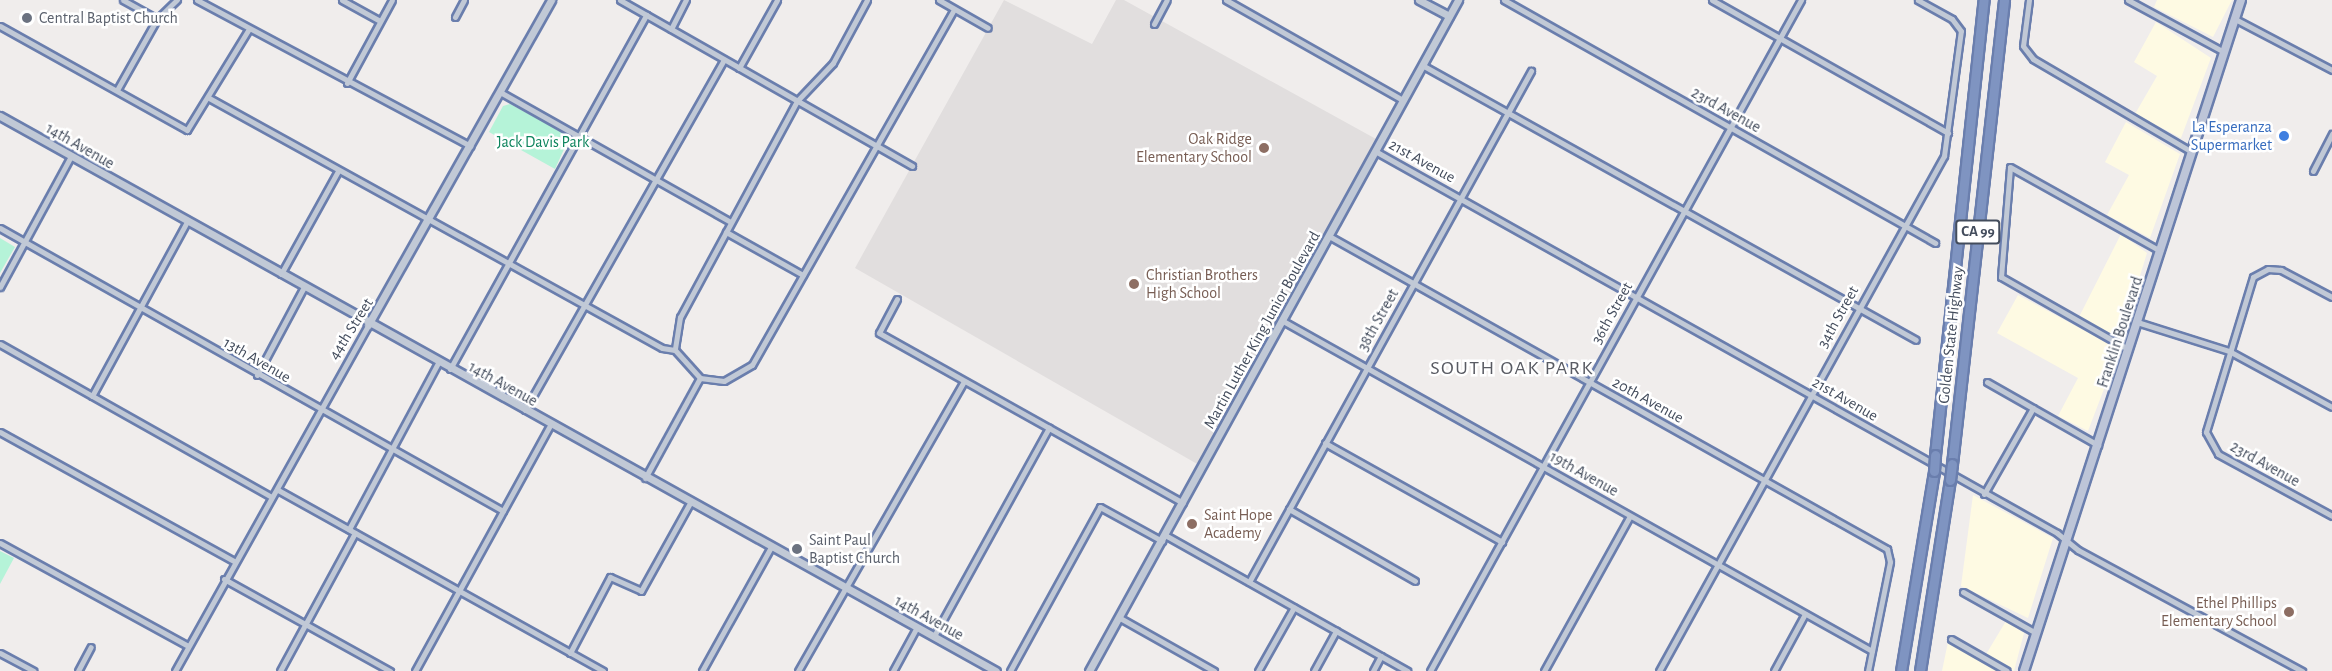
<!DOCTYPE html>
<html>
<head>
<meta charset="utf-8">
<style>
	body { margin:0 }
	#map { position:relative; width:2332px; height:671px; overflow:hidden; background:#f0edec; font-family:"Alegreya Sans",sans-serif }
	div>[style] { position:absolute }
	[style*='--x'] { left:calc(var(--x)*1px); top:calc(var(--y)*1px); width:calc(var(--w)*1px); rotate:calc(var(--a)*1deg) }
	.commercial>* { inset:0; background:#fefae3 }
	.education>* { inset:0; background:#e1dede }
	.green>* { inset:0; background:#b5f3d8 }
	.roads { filter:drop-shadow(2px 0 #6a7ead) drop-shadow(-2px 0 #6a7ead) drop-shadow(0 2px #6a7ead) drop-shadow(0 -2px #6a7ead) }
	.minor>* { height:5px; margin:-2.5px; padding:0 2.5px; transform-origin:2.5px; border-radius:2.5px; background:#c1c9d6 }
	.tertiary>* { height:7px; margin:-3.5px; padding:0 3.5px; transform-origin:3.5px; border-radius:3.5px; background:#c1c9d6 }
	.secondary>* { height:8px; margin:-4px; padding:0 4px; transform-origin:4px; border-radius:4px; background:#bdc5d8 }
	.motorway>* { height:9px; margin:-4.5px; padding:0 4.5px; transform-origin:4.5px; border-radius:4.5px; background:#7f94c1 }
	.bridges { filter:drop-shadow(2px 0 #6a7ead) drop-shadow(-2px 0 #6a7ead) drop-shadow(0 2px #6a7ead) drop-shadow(0 -2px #6a7ead) }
	.motorway-bridge>* { height:9px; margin:-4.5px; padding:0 4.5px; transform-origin:4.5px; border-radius:4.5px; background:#7f94c1 }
	.dots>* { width:16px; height:16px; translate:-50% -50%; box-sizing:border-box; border:3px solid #fff; border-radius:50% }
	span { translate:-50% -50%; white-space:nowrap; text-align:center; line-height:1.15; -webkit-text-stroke:5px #fff; paint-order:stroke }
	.shield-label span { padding:2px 4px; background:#fff; border:2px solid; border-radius:4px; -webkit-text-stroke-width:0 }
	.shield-label { font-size:15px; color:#434c5c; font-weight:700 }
	.worship-label { font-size:16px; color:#5b616d }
	.left { translate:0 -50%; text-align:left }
	.street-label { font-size:16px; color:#434c5c }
	.shop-label { font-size:16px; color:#366cbe }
	.right { translate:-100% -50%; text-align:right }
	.education-label { font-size:16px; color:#785e54 }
	.park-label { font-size:16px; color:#0d845d }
	.quarter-label { font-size:20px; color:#595b63; letter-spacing:1.5px }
</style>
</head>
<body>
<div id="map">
	<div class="commercial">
		<i style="clip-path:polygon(2157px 0,2232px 0,2213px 37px,2154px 7px)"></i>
		<i style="clip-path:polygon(2156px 22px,2211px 58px,2181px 138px,2135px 114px,2157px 76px,2134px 62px)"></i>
		<i style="clip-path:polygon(2126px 122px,2180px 154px,2150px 238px,2107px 215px,2129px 175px,2105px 162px)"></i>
		<i style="clip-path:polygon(2121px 234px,2147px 253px,2123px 331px,2114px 335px,2079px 317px)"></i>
		<i style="clip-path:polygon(2018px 295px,2115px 347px,2117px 355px,2088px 431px,2058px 416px,2078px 378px,1997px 333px)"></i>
		<i style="clip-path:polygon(1973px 495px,2053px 538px,2028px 618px,1961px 586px)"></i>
		<i style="clip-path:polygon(2006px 621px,2024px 633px,2014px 671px,1985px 656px)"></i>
		<i style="clip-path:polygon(1948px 642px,1999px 671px,1942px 671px)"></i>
	</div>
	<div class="education">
		<i style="clip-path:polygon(1004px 0,1092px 44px,1116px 0,1124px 0,1376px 139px,1199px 465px,855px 268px)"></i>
	</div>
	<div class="green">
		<i style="clip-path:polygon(510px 104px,570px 136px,555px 169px,489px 132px,503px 106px)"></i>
		<i style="clip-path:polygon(0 238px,15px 247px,0 273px)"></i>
		<i style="clip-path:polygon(0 551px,14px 558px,0 584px)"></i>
	</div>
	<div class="roads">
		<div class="minor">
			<i style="--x:123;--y:0;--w:39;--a:29"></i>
			<i style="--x:197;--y:0;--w:310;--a:28.1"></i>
			<i style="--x:342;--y:0;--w:43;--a:28.9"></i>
			<i style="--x:620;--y:0;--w:336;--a:29.6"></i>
			<i style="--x:867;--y:0;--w:72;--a:118.4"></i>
			<i style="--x:833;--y:63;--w:52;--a:133.5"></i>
			<i style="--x:797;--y:101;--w:246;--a:118.4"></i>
			<i style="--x:680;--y:317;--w:33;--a:99"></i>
			<i style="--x:675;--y:350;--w:38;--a:48"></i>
			<i style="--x:700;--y:378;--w:24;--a:7"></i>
			<i style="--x:724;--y:381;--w:32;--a:-30"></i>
			<i style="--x:752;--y:365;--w:409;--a:-60.4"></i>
			<i style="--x:939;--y:0;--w:56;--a:29.7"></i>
			<i style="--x:1226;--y:0;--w:203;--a:29.5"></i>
			<i style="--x:1504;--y:0;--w:495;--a:29.4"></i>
			<i style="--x:1712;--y:0;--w:271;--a:29.4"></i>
			<i style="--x:2029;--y:0;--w:46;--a:97.4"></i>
			<i style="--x:2023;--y:46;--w:16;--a:52"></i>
			<i style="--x:2033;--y:59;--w:184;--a:30.3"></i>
			<i style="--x:2128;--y:0;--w:109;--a:28.4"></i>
			<i style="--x:455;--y:17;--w:19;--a:-62"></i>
			<i style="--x:2235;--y:19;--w:110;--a:27.7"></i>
			<i style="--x:1154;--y:24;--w:27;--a:-62"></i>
			<i style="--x:0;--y:26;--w:214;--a:29.1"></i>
			<i style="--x:187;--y:130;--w:119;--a:-58.5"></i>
			<i style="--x:671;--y:29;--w:33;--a:-63"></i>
			<i style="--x:1422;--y:65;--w:565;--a:29.1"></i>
			<i style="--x:739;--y:68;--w:78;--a:-60.8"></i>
			<i style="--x:347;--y:83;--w:94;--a:-61.5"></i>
			<i style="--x:117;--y:90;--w:81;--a:-60.6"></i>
			<i style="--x:157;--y:19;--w:28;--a:-44"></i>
			<i style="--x:500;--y:92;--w:265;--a:29.4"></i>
			<i style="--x:209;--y:98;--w:517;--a:28.89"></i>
			<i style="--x:662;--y:348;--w:13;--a:9"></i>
			<i style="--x:1375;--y:151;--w:782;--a:29.25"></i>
			<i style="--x:2057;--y:533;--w:27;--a:39"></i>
			<i style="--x:2078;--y:550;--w:255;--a:28.4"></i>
			<i style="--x:2313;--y:171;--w:42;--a:-62.8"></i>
			<i style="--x:0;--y:228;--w:577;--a:29.36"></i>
			<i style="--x:726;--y:232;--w:88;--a:29.2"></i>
			<i style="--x:1329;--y:236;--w:640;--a:29.29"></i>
			<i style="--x:1887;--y:549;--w:13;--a:77"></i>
			<i style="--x:1890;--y:562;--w:111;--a:101.4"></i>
			<i style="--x:281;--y:274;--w:118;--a:-61"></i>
			<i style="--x:0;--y:287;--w:149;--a:-61.5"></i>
			<i style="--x:2332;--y:297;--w:58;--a:-152.1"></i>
			<i style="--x:2281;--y:270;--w:13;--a:-176"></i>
			<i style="--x:2268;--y:269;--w:17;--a:152"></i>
			<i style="--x:2253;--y:277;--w:162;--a:106.9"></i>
			<i style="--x:2206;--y:432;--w:25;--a:61"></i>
			<i style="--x:2218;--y:454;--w:130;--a:28.5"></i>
			<i style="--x:897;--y:299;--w:38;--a:118"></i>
			<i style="--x:879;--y:333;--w:348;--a:29.2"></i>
			<i style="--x:1283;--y:321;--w:675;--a:29.26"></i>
			<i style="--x:2137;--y:322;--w:96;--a:17.5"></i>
			<i style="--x:2229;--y:351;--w:117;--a:28.5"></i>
			<i style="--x:0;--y:344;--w:310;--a:29.4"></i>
			<i style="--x:2128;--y:349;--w:146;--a:-150.4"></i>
			<i style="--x:2001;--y:277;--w:110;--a:-85.3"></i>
			<i style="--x:2010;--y:167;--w:172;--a:29.2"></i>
			<i style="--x:450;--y:369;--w:405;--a:-61"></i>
			<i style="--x:257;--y:375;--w:100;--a:-61.9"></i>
			<i style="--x:1987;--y:382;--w:128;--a:29.6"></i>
			<i style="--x:92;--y:396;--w:198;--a:-61.4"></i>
			<i style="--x:525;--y:410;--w:403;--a:-60.4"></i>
			<i style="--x:0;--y:432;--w:267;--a:28.9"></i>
			<i style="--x:1325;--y:443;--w:203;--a:29.2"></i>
			<i style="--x:645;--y:478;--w:114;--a:-61.2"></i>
			<i style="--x:278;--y:490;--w:372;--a:29.1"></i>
			<i style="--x:1984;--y:494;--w:99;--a:-60.3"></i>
			<i style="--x:1289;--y:509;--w:145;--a:29.7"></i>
			<i style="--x:349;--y:529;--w:188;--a:-61.8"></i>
			<i style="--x:1165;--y:535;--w:278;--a:29.3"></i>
			<i style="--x:0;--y:543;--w:214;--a:28.7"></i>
			<i style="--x:224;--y:579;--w:190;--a:29"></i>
			<i style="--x:1249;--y:582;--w:584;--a:-61.11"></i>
			<i style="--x:1963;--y:592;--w:84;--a:29.3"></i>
			<i style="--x:1120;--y:618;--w:108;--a:29.4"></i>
			<i style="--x:934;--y:636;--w:238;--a:-61.1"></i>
			<i style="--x:1951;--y:639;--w:64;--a:29.7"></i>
			<i style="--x:0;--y:653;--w:38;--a:28"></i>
			<i style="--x:570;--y:653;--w:86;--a:-62.2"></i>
			<i style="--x:610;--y:577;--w:34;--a:24"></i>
			<i style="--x:641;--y:591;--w:101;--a:-60.9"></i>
			<i style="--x:78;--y:671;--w:27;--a:-62"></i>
			<i style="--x:175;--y:671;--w:396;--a:-60.8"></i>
			<i style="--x:280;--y:671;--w:157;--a:-61.5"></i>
			<i style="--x:415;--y:671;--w:281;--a:-61.2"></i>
			<i style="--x:702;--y:671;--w:142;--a:-60.9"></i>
			<i style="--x:798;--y:671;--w:334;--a:-60.2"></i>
			<i style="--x:893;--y:671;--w:50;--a:-61.4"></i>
			<i style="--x:1010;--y:671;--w:187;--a:-61.2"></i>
			<i style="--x:1100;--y:507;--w:71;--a:28.7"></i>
			<i style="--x:1258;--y:671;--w:73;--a:-60.6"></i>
			<i style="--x:1314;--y:671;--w:46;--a:-61.2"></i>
			<i style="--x:1373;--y:671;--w:17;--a:-62"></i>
			<i style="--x:1430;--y:671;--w:767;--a:-61.06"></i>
			<i style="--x:1544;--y:671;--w:177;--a:-61"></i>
			<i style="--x:1659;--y:671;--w:589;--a:-61.04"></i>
			<i style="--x:1944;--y:156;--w:126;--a:-82.3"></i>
			<i style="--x:1961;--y:31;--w:15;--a:-127"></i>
			<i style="--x:1952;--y:19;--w:39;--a:-151"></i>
			<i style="--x:1774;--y:671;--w:65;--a:-61.5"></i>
		</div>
		<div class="tertiary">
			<i style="--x:1419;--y:0;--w:34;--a:28"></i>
			<i style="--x:0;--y:116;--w:1140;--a:29.13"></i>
			<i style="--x:368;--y:325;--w:373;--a:-60.6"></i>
			<i style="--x:1089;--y:671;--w:766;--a:-61.19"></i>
		</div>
		<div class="secondary">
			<i style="--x:2024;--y:671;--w:705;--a:-72.08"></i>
		</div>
		<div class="motorway">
			<i style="--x:1935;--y:455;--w:458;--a:-83.9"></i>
			<i style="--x:1952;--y:464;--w:467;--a:-83.6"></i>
			<i style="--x:1901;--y:671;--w:203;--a:-80.6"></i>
			<i style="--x:1920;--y:671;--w:193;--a:-81.1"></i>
		</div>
	</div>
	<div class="bridges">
		<div class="motorway-bridge">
			<i style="--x:1934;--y:471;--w:16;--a:-86"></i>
			<i style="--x:1950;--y:480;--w:16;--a:-83"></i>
		</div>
	</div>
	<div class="dots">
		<i style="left:27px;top:18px;background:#6b7280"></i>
		<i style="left:2284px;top:136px;background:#3f7fe0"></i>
		<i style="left:1264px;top:148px;background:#8d6e63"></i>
		<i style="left:1134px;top:284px;background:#8d6e63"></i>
		<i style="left:1192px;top:524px;background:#8d6e63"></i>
		<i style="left:797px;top:549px;background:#6b7280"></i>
		<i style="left:2289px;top:612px;background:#8d6e63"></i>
	</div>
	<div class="shield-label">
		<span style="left:1978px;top:232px">CA 99</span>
	</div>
	<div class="worship-label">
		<span class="left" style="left:39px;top:18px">Central Baptist Church</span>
		<span class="left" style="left:809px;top:549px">Saint Paul<br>Baptist Church</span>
	</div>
	<div class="street-label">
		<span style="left:1726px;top:110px;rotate:29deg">23rd Avenue</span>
		<span style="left:80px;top:146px;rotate:30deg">14th Avenue</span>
		<span style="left:1422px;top:161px;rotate:29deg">21st Avenue</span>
		<span style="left:1612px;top:313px;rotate:-61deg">36th Street</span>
		<span style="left:1838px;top:317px;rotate:-61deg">34th Street</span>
		<span style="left:1378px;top:320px;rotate:-61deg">38th Street</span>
		<span style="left:351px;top:329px;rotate:-58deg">44th Street</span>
		<span style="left:1262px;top:330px;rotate:-61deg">Martin Luther King Junior Boulevard</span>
		<span style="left:2120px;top:332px;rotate:-72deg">Franklin Boulevard</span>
		<span style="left:1951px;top:335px;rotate:-84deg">Golden State Highway</span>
		<span style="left:257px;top:360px;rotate:30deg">13th Avenue</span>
		<span style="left:503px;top:384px;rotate:29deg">14th Avenue</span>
		<span style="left:1845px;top:399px;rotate:30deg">21st Avenue</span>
		<span style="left:1648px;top:400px;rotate:29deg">20th Avenue</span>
		<span style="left:2265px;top:464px;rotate:29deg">23rd Avenue</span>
		<span style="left:1584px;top:474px;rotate:29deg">19th Avenue</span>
		<span style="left:929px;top:618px;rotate:29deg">14th Avenue</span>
	</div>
	<div class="shop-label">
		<span class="right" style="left:2272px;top:136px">La Esperanza<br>Supermarket</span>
	</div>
	<div class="education-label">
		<span class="right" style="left:1252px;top:148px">Oak Ridge<br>Elementary School</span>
		<span class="left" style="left:1146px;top:284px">Christian Brothers<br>High School</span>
		<span class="left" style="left:1204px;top:524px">Saint Hope<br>Academy</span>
		<span class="right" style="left:2277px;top:612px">Ethel Phillips<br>Elementary School</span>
	</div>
	<div class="park-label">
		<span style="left:543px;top:142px">Jack Davis Park</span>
	</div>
	<div class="quarter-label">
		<span style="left:1512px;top:368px">SOUTH OAK PARK</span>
	</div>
</div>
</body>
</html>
